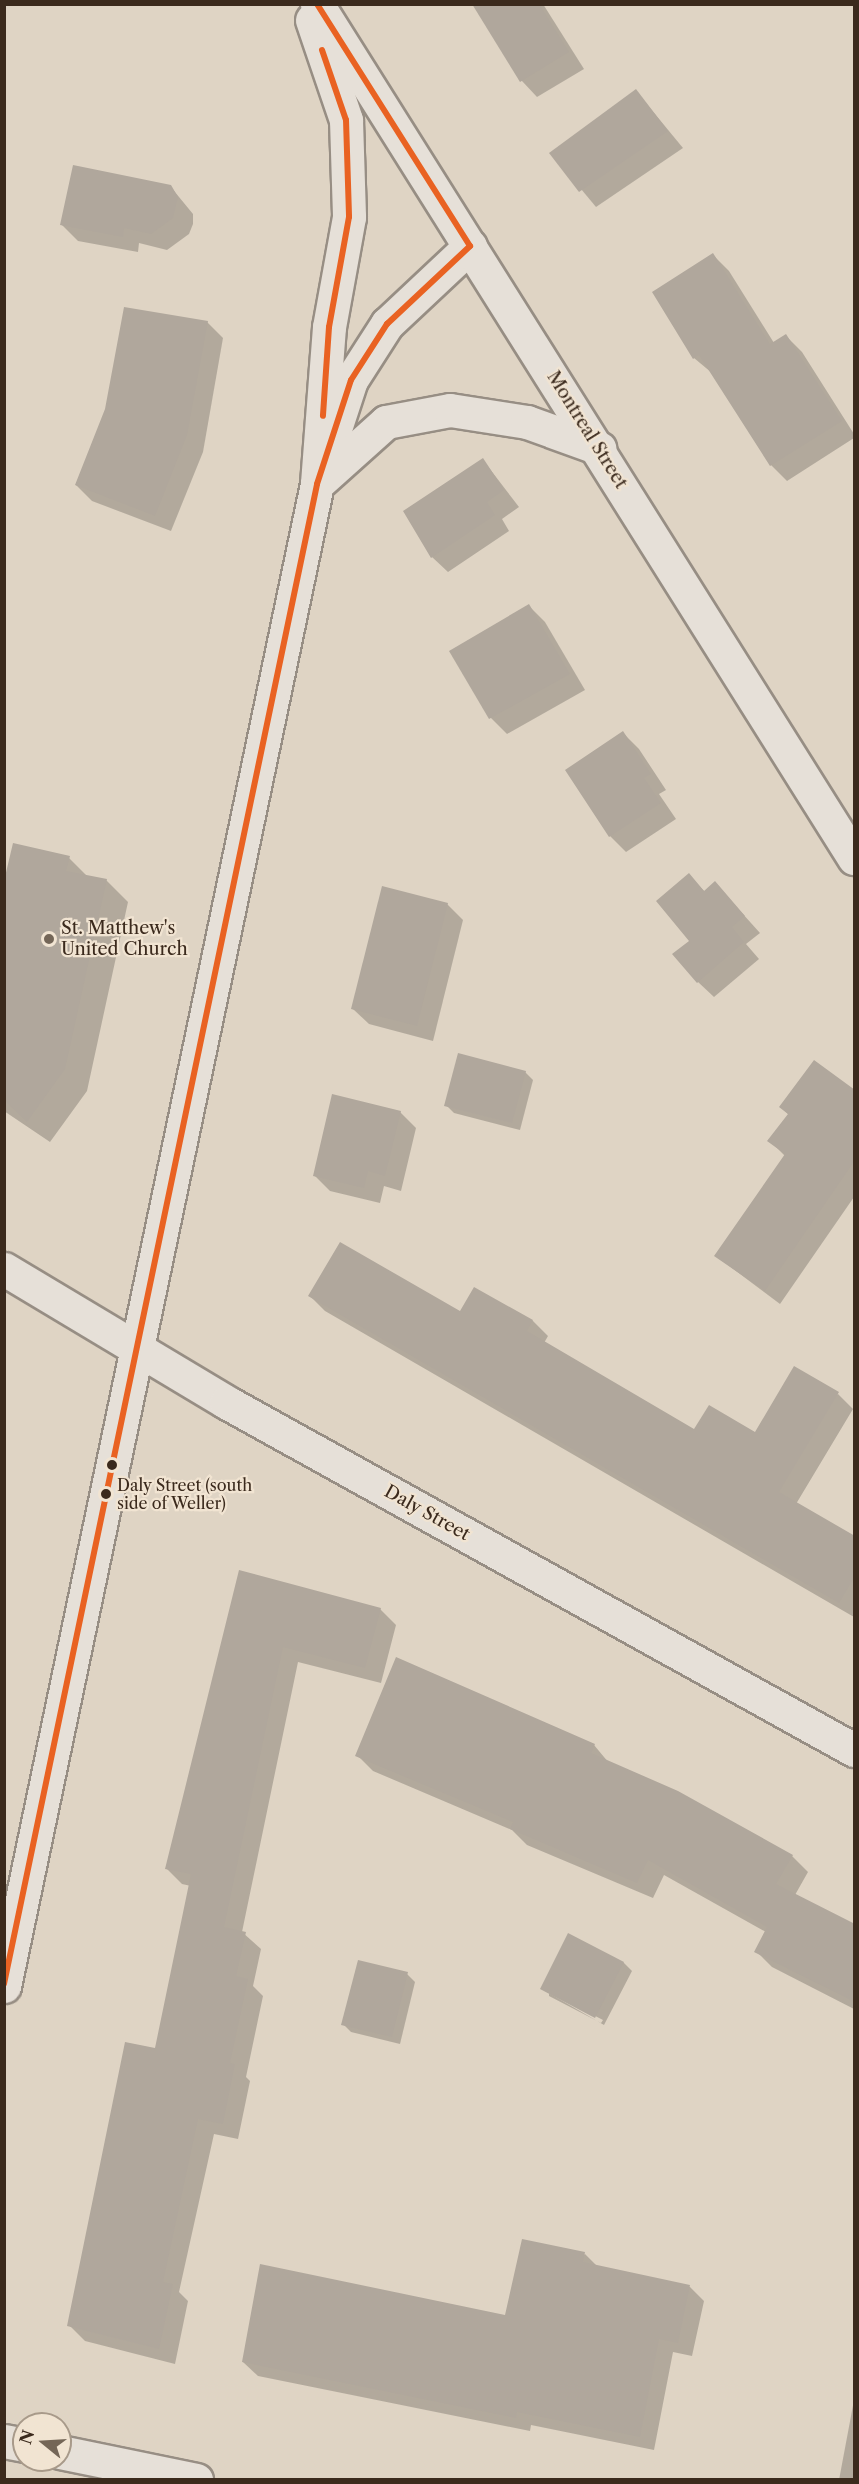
<!DOCTYPE html>
<html>
<head>
<meta charset="utf-8">
<style>
	body { margin:0 }
	#map { position:relative; width:859px; height:2484px; overflow:hidden; background:#dfd4c4; font-family:"Libre Caslon Text",serif }
	div>[style] { position:absolute }
	[style*='--x'] { left:calc(var(--x)*1px); top:calc(var(--y)*1px); width:calc(var(--w)*1px); rotate:calc(var(--a)*1deg) }
	.shadow>* { inset:0; background:#0003 }
	.building>* { inset:0; background:#b0a79c }
	.roads { filter:drop-shadow(2px 0 #978e84) drop-shadow(-2px 0 #978e84) drop-shadow(0 2px #978e84) drop-shadow(0 -2px #978e84) }
	.minor>* { height:33px; margin:-16.5px; padding:0 16.5px; transform-origin:16.5px; border-radius:16.5px; background:#e6e0d8 }
	.tertiary>* { height:33px; margin:-16.5px; padding:0 16.5px; transform-origin:16.5px; border-radius:16.5px; background:#e6e0d8 }
	.secondary>* { height:33px; margin:-16.5px; padding:0 16.5px; transform-origin:16.5px; border-radius:16.5px; background:#e6e0d8 }
	.bus-1>* { height:6px; margin:-3px; padding:0 3px; transform-origin:3px; border-radius:3px; background:#e96222 }
	.dots>* { width:16px; height:16px; translate:-50% -50%; box-sizing:border-box; border:3px solid #f1e4d2; border-radius:50% }
	span { translate:-50% -50%; white-space:nowrap; text-align:center; line-height:1.15; -webkit-text-stroke:4.5px #f1e4d2; paint-order:stroke }
	.bus-label { font-size:16px; color:#3b2a1d }
	.left { translate:0 -50%; text-align:left }
	.street-label { font-size:18px; color:#3b2a1d }
	.poi-label { font-size:18px; color:#3b2a1d }
	.frame { position:absolute; inset:0; border:6px solid #3b2a1d; pointer-events:none }
	.north { position:absolute; left:12px; top:2412px; width:60px; height:60px; box-sizing:border-box; background:#f1e4d2; border:2px solid #a89a8a; border-radius:50%; rotate:288deg; font-size:16px; font-weight:700; line-height:24px; text-align:center; color:#3b2a1d }
	.north::after { content:''; display:block; margin:auto; width:21px; height:27px; background:#746657; clip-path:polygon(50% 0,100% 100%,50% 72%,0 100%) }
</style>
</head>
<body>
<div id="map">
	<div class="shadow">
		<i style="clip-path:polygon(473px 4px,543px 4px,584px 69px,537px 97px,522px 81px)"></i>
		<i style="clip-path:polygon(636px 91px,683px 148px,596px 207px,551px 153px)"></i>
		<i style="clip-path:polygon(170px 186px,193px 214px,193px 224px,189px 234px,167px 250px,139px 243px,138px 252px,78px 241px,62px 225px)"></i>
		<i style="clip-path:polygon(713px 255px,729px 271px,774px 343px,786px 336px,802px 352px,854px 434px,854px 438px,787px 481px,771px 465px,712px 373px,694px 358px)"></i>
		<i style="clip-path:polygon(207px 322px,223px 338px,203px 452px,171px 531px,92px 501px,76px 485px)"></i>
		<i style="clip-path:polygon(483px 460px,519px 507px,502px 519px,509px 531px,448px 572px,432px 557px)"></i>
		<i style="clip-path:polygon(529px 606px,545px 622px,585px 690px,507px 734px,491px 718px,451px 651px)"></i>
		<i style="clip-path:polygon(623px 733px,639px 749px,666px 790px,659px 794px,676px 819px,626px 852px,610px 836px)"></i>
		<i style="clip-path:polygon(69px 858px,88px 877px,106px 880px,128px 902px,87px 1091px,50px 1142px,4px 1111px,4px 888px)"></i>
		<i style="clip-path:polygon(689px 875px,705px 892px,715px 883px,760px 933px,746px 944px,759px 959px,714px 997px,698px 982px)"></i>
		<i style="clip-path:polygon(447px 904px,463px 920px,433px 1041px,369px 1024px,353px 1009px)"></i>
		<i style="clip-path:polygon(525px 1072px,533px 1080px,520px 1130px,454px 1113px,446px 1105px)"></i>
		<i style="clip-path:polygon(854px 1091px,854px 1197px,780px 1304px,716px 1256px,785px 1156px,769px 1140px,789px 1115px,781px 1107px)"></i>
		<i style="clip-path:polygon(400px 1112px,416px 1128px,401px 1191px,384px 1186px,380px 1203px,330px 1191px,314px 1175px)"></i>
		<i style="clip-path:polygon(474px 1289px,533px 1321px,548px 1336px,544px 1343px,695px 1431px,756px 1434px,838px 1394px,853px 1409px,796px 1504px,854px 1536px,854px 1617px,325px 1311px,310px 1296px,461px 1313px)"></i>
		<i style="clip-path:polygon(240px 1572px,380px 1609px,396px 1625px,381px 1683px,298px 1662px,242px 1932px,261px 1949px,253px 1986px,263px 1996px,246px 2077px,250px 2081px,238px 2139px,214px 2134px,179px 2292px,188px 2301px,175px 2364px,85px 2341px,69px 2325px,156px 2049px,191px 1886px,182px 1884px,166px 1868px)"></i>
		<i style="clip-path:polygon(594px 1745px,609px 1763px,792px 1856px,808px 1872px,795px 1895px,854px 1926px,854px 2009px,772px 1967px,756px 1951px,766px 1932px,664px 1875px,653px 1898px,527px 1845px,512px 1830px,373px 1771px,357px 1755px)"></i>
		<i style="clip-path:polygon(evenodd,569px 1935px,624px 1963px,632px 1971px,604px 2025px,542px 1989px,569px 1935px,549px 1992px,603px 2020px,601px 2023px,549px 1996px,549px 1992px)"></i>
		<i style="clip-path:polygon(407px 1974px,415px 1982px,400px 2044px,351px 2032px,343px 2024px)"></i>
		<i style="clip-path:polygon(585px 2254px,598px 2267px,690px 2287px,704px 2301px,692px 2356px,673px 2352px,654px 2450px,531px 2425px,530px 2431px,258px 2376px,243px 2362px,507px 2317px)"></i>
		<i style="clip-path:polygon(854px 2400px,854px 2480px,839px 2480px)"></i>
	</div>
	<div class="building">
		<i style="clip-path:polygon(472px 4px,539px 4px,569px 52px,520px 82px)"></i>
		<i style="clip-path:polygon(636px 89px,668px 131px,579px 192px,549px 153px)"></i>
		<i style="clip-path:polygon(73px 165px,171px 185px,178px 197px,173px 218px,151px 234px,124px 228px,123px 237px,60px 225px)"></i>
		<i style="clip-path:polygon(713px 253px,770px 344px,786px 334px,842px 421px,770px 466px,699px 355px,693px 359px,652px 292px)"></i>
		<i style="clip-path:polygon(124px 307px,208px 321px,187px 435px,155px 516px,75px 485px,105px 409px)"></i>
		<i style="clip-path:polygon(483px 458px,504px 490px,487px 502px,495px 515px,431px 558px,403px 511px)"></i>
		<i style="clip-path:polygon(529px 604px,570px 674px,489px 719px,449px 651px)"></i>
		<i style="clip-path:polygon(623px 731px,651px 774px,644px 778px,661px 803px,609px 837px,565px 770px)"></i>
		<i style="clip-path:polygon(13px 843px,70px 856px,66px 871px,107px 879px,65px 1069px,27px 1122px,4px 1100px,4px 881px)"></i>
		<i style="clip-path:polygon(689px 873px,704px 891px,715px 881px,745px 916px,732px 927px,744px 942px,697px 983px,672px 954px,689px 941px,656px 901px)"></i>
		<i style="clip-path:polygon(382px 886px,448px 903px,417px 1026px,351px 1009px)"></i>
		<i style="clip-path:polygon(458px 1053px,526px 1071px,512px 1123px,444px 1106px)"></i>
		<i style="clip-path:polygon(814px 1060px,855px 1090px,855px 1160px,765px 1291px,714px 1256px,785px 1154px,767px 1141px,788px 1114px,779px 1107px)"></i>
		<i style="clip-path:polygon(332px 1094px,401px 1111px,385px 1176px,368px 1171px,364px 1188px,313px 1176px)"></i>
		<i style="clip-path:polygon(340px 1242px,460px 1311px,474px 1287px,533px 1320px,527px 1331px,694px 1429px,709px 1405px,755px 1432px,794px 1366px,839px 1392px,779px 1492px,855px 1536px,855px 1576px,839px 1603px,308px 1296px)"></i>
		<i style="clip-path:polygon(239px 1570px,381px 1608px,365px 1668px,283px 1647px,224px 1927px,246px 1932px,236px 1976px,248px 1979px,230px 2063px,235px 2064px,223px 2124px,198px 2119px,163px 2282px,173px 2284px,159px 2349px,67px 2326px,125px 2042px,155px 2048px,191px 1874px,165px 1869px)"></i>
		<i style="clip-path:polygon(396px 1657px,595px 1744px,591px 1753px,678px 1791px,793px 1855px,776px 1884px,855px 1924px,855px 2002px,754px 1952px,767px 1927px,648px 1860px,637px 1883px,510px 1829px,513px 1822px,355px 1756px)"></i>
		<i style="clip-path:polygon(568px 1933px,624px 1962px,595px 2018px,540px 1989px)"></i>
		<i style="clip-path:polygon(358px 1960px,408px 1972px,392px 2037px,341px 2025px)"></i>
		<i style="clip-path:polygon(522px 2239px,585px 2252px,583px 2262px,690px 2285px,678px 2343px,659px 2339px,640px 2437px,517px 2412px,516px 2418px,242px 2362px,260px 2264px,505px 2315px)"></i>
	</div>
	<div class="roads">
		<div class="minor">
			<i style="--x:4;--y:1269;--w:259;--a:30.9"></i>
			<i style="--x:226;--y:1402;--w:718;--a:28.99"></i>
			<i style="--x:4;--y:2441;--w:20;--a:11"></i>
			<i style="--x:60;--y:2452;--w:139;--a:11.6"></i>
		</div>
		<div class="tertiary">
			<i style="--x:4;--y:1986;--w:1534;--a:-78.23"></i>
			<i style="--x:317;--y:484;--w:109;--a:-71.9"></i>
			<i style="--x:351;--y:380;--w:67;--a:-57.3"></i>
			<i style="--x:387;--y:324;--w:114;--a:-43.2"></i>
		</div>
		<div class="secondary">
			<i style="--x:317;--y:4;--w:1009;--a:57.84"></i>
			<i style="--x:312;--y:20;--w:106;--a:71.2"></i>
			<i style="--x:346;--y:120;--w:97;--a:88.2"></i>
			<i style="--x:349;--y:217;--w:112;--a:100.3"></i>
			<i style="--x:329;--y:327;--w:157;--a:94.4"></i>
			<i style="--x:317;--y:484;--w:93;--a:-41.9"></i>
			<i style="--x:386;--y:422;--w:65;--a:-10.6"></i>
			<i style="--x:450;--y:410;--w:78;--a:8.9"></i>
			<i style="--x:527;--y:422;--w:77;--a:19.9"></i>
		</div>
	</div>
	<div class="bus-1">
		<i style="--x:322;--y:50;--w:74;--a:71.1"></i>
		<i style="--x:346;--y:120;--w:97;--a:88.2"></i>
		<i style="--x:349;--y:217;--w:112;--a:100.3"></i>
		<i style="--x:329;--y:327;--w:89;--a:93.9"></i>
		<i style="--x:4;--y:1984;--w:1532;--a:-78.21"></i>
		<i style="--x:317;--y:484;--w:109;--a:-71.9"></i>
		<i style="--x:351;--y:380;--w:67;--a:-57.3"></i>
		<i style="--x:387;--y:324;--w:114;--a:-43.2"></i>
		<i style="--x:470;--y:246;--w:286;--a:-122.3"></i>
	</div>
	<div class="dots">
		<i style="left:49px;top:939px;background:#746657"></i>
		<i style="left:112px;top:1465px;background:#3b2a1d"></i>
		<i style="left:106px;top:1494px;background:#3b2a1d"></i>
	</div>
	<div class="bus-label">
		<span class="left" style="left:117px;top:1494px">Daly Street (south<br>side of Weller)</span>
	</div>
	<div class="street-label">
		<span style="left:587px;top:430px;rotate:58deg">Montreal Street</span>
		<span style="left:427px;top:1513px;rotate:29deg">Daly Street</span>
	</div>
	<div class="poi-label">
		<span class="left" style="left:61px;top:939px">St. Matthew's<br>United Church</span>
	</div>
	<div class="frame"></div>
	<div class="north">N</div>
</div>
</body>
</html>
